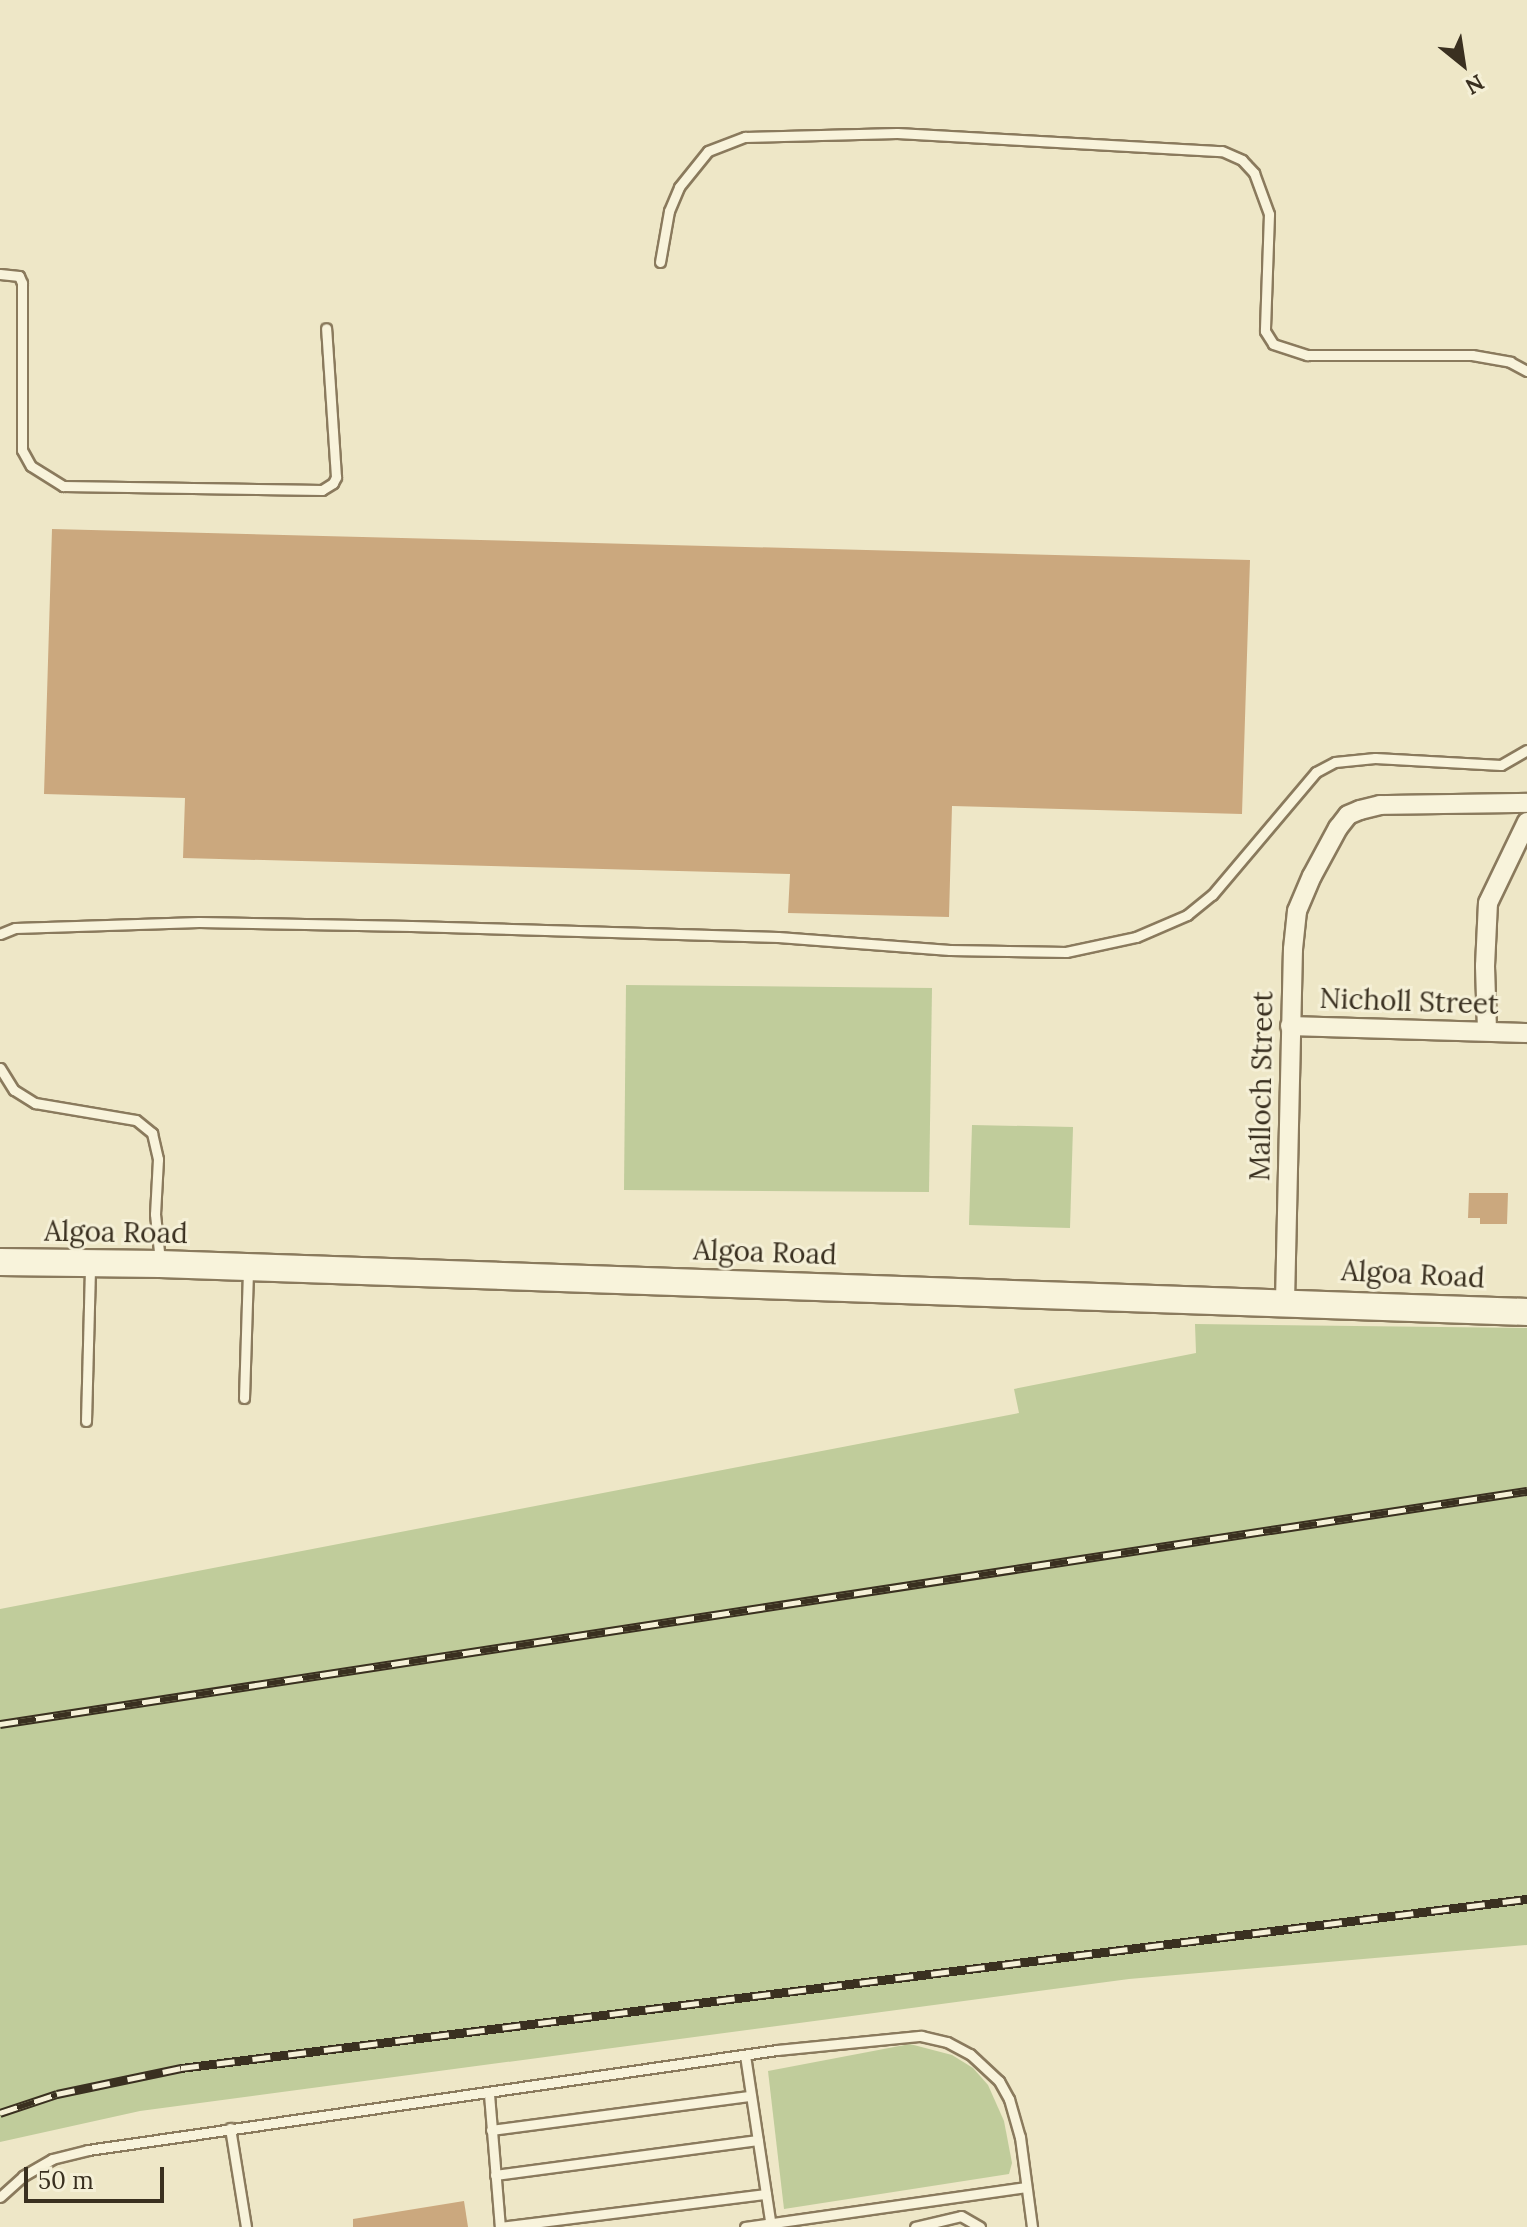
<!DOCTYPE html>
<html>
<head>
<meta charset="utf-8">
<style>
	body { margin:0 }
	#map { position:relative; width:1527px; height:2227px; overflow:hidden; background:#eee7c7; font-family:Lora,serif }
	div>[style] { position:absolute }
	[style*='--x'] { left:calc(var(--x)*1px); top:calc(var(--y)*1px); width:calc(var(--w)*1px); rotate:calc(var(--a)*1deg) }
	.green>* { inset:0; background:#c0cc9b }
	.building>* { inset:0; background:#cba87e }
	.roads { filter:drop-shadow(2px 0 #8a7a5d) drop-shadow(-2px 0 #8a7a5d) drop-shadow(0 2px #8a7a5d) drop-shadow(0 -2px #8a7a5d) }
	.lane>* { height:9px; margin:-4.5px; padding:0 4.5px; transform-origin:4.5px; border-radius:4.5px; background:#f8f3db }
	.street>* { height:18px; margin:-9px; padding:0 9px; transform-origin:9px; border-radius:9px; background:#f8f3db }
	.secondary>* { height:26px; margin:-13px; padding:0 13px; transform-origin:13px; border-radius:13px; background:#f8f3db }
	.rail>* { height:9px; margin-top:-4.5px; transform-origin:0; background:repeating-linear-gradient(90deg,#f5f0d7 0 18px,#3a3020 0 36px); box-sizing:border-box; border-block:2px solid #3a3020 }
	span { translate:-50% -50%; white-space:nowrap; text-align:center; line-height:1.15; -webkit-text-stroke:6px #f5f0d7; paint-order:stroke }
	.street-label { font-size:28px; color:#3a3020 }
	.north { position:absolute; left:1423px; top:24px; width:80px; height:80px; -webkit-text-stroke:6px #f5f0d7; paint-order:stroke; rotate:150deg; font-size:22px; font-weight:700; line-height:32px; text-align:center; color:#3a3020 }
	.north::after { content:''; display:block; margin:auto; width:28px; height:36px; background:#3a3020; clip-path:polygon(50% 0,100% 100%,50% 72%,0 100%) }
	.scale { position:absolute; left:24px; top:2167px; width:140px; height:36px; box-sizing:border-box; border:4px solid #3a3020; border-top:0; padding-left:10px; font-size:24px; line-height:28px; white-space:nowrap; color:#3a3020; -webkit-text-stroke:6px #f5f0d7; paint-order:stroke }
</style>
</head>
<body>
<div id="map">
	<div class="green">
		<i style="clip-path:polygon(626px 985px,932px 988px,929px 1192px,624px 1190px)"></i>
		<i style="clip-path:polygon(972px 1125px,1073px 1127px,1070px 1228px,969px 1225px)"></i>
		<i style="clip-path:polygon(1195px 1324px,1527px 1328px,1527px 1945px,1129px 1979px,140px 2111px,0 2142px,0 1609px,1019px 1413px,1014px 1389px,1196px 1353px)"></i>
		<i style="clip-path:polygon(910px 2044px,952px 2055px,973px 2068px,988px 2085px,1004px 2121px,1012px 2163px,1009px 2174px,784px 2209px,768px 2071px)"></i>
	</div>
	<div class="building">
		<i style="clip-path:polygon(52px 529px,1250px 560px,1242px 814px,952px 806px,949px 917px,788px 913px,790px 874px,183px 858px,185px 798px,44px 794px)"></i>
		<i style="clip-path:polygon(1469px 1193px,1508px 1193px,1507px 1224px,1480px 1224px,1480px 1218px,1468px 1218px)"></i>
		<i style="clip-path:polygon(464px 2201px,468px 2227px,353px 2227px,353px 2219px)"></i>
	</div>
	<div class="roads">
		<div class="lane">
			<i style="--x:660;--y:262;--w:52;--a:-80"></i>
			<i style="--x:669;--y:211;--w:26;--a:-67"></i>
			<i style="--x:679;--y:187;--w:46;--a:-51.1"></i>
			<i style="--x:708;--y:151;--w:40;--a:-21"></i>
			<i style="--x:745;--y:137;--w:152;--a:-1.5"></i>
			<i style="--x:897;--y:133;--w:325;--a:3.2"></i>
			<i style="--x:1222;--y:151;--w:22;--a:24"></i>
			<i style="--x:1242;--y:160;--w:18;--a:47"></i>
			<i style="--x:1254;--y:173;--w:44;--a:69.9"></i>
			<i style="--x:1269;--y:214;--w:117;--a:92"></i>
			<i style="--x:1265;--y:331;--w:15;--a:58"></i>
			<i style="--x:1273;--y:344;--w:36;--a:18"></i>
			<i style="--x:1307;--y:355;--w:165;--a:0"></i>
			<i style="--x:1472;--y:355;--w:39;--a:10"></i>
			<i style="--x:1510;--y:362;--w:19;--a:28"></i>
			<i style="--x:0;--y:274;--w:19;--a:6"></i>
			<i style="--x:19;--y:276;--w:8;--a:67"></i>
			<i style="--x:22;--y:283;--w:167;--a:90"></i>
			<i style="--x:22;--y:450;--w:18;--a:61"></i>
			<i style="--x:31;--y:466;--w:38;--a:32"></i>
			<i style="--x:63;--y:486;--w:259;--a:0.9"></i>
			<i style="--x:322;--y:490;--w:13;--a:-32"></i>
			<i style="--x:333;--y:483;--w:7;--a:-63"></i>
			<i style="--x:336;--y:477;--w:149;--a:-93.8"></i>
			<i style="--x:0;--y:934;--w:16;--a:-22"></i>
			<i style="--x:15;--y:928;--w:184;--a:-1.9"></i>
			<i style="--x:199;--y:922;--w:212;--a:1.1"></i>
			<i style="--x:411;--y:926;--w:367;--a:1.7"></i>
			<i style="--x:778;--y:937;--w:172;--a:4.3"></i>
			<i style="--x:950;--y:950;--w:116;--a:1"></i>
			<i style="--x:1066;--y:952;--w:72;--a:-12.1"></i>
			<i style="--x:1136;--y:937;--w:56;--a:-23.3"></i>
			<i style="--x:1187;--y:915;--w:32;--a:-39"></i>
			<i style="--x:1212;--y:895;--w:161;--a:-49.8"></i>
			<i style="--x:1316;--y:772;--w:21;--a:-28"></i>
			<i style="--x:1335;--y:762;--w:40;--a:-5.7"></i>
			<i style="--x:1375;--y:758;--w:126;--a:3.2"></i>
			<i style="--x:1501;--y:765;--w:30;--a:-30"></i>
			<i style="--x:0;--y:1068;--w:26;--a:58"></i>
			<i style="--x:14;--y:1090;--w:25;--a:32"></i>
			<i style="--x:35;--y:1103;--w:102;--a:9.6"></i>
			<i style="--x:136;--y:1120;--w:21;--a:39"></i>
			<i style="--x:152;--y:1133;--w:27;--a:77"></i>
			<i style="--x:158;--y:1159;--w:55;--a:93.1"></i>
			<i style="--x:155;--y:1214;--w:47;--a:83.9"></i>
			<i style="--x:244;--y:1398;--w:128;--a:-88.2"></i>
			<i style="--x:86;--y:1421;--w:154;--a:-88.5"></i>
			<i style="--x:745;--y:2055;--w:174;--a:81.4"></i>
			<i style="--x:489;--y:2094;--w:133;--a:85.3"></i>
			<i style="--x:230;--y:2128;--w:100;--a:80.8"></i>
			<i style="--x:491;--y:2130;--w:262;--a:-7.5"></i>
			<i style="--x:495;--y:2175;--w:265;--a:-7.6"></i>
			<i style="--x:0;--y:2197;--w:31;--a:-42"></i>
			<i style="--x:23;--y:2176;--w:34;--a:-30"></i>
			<i style="--x:52;--y:2159;--w:37;--a:-14"></i>
			<i style="--x:88;--y:2150;--w:696;--a:-8.26"></i>
			<i style="--x:777;--y:2050;--w:145;--a:-5.6"></i>
			<i style="--x:921;--y:2036;--w:27;--a:13"></i>
			<i style="--x:947;--y:2042;--w:26;--a:28"></i>
			<i style="--x:970;--y:2054;--w:40;--a:43"></i>
			<i style="--x:999;--y:2081;--w:21;--a:61"></i>
			<i style="--x:1009;--y:2099;--w:40;--a:74"></i>
			<i style="--x:1020;--y:2137;--w:91;--a:82.4"></i>
			<i style="--x:500;--y:2227;--w:268;--a:-7.1"></i>
			<i style="--x:745;--y:2227;--w:284;--a:-8.1"></i>
			<i style="--x:915;--y:2227;--w:47;--a:-13.4"></i>
			<i style="--x:961;--y:2216;--w:22;--a:30"></i>
		</div>
		<div class="street">
			<i style="--x:1290;--y:1026;--w:237;--a:1.7"></i>
			<i style="--x:1487;--y:1030;--w:64;--a:-91.8"></i>
			<i style="--x:1485;--y:966;--w:63;--a:-87.3"></i>
			<i style="--x:1488;--y:903;--w:90;--a:-64.3"></i>
			<i style="--x:1285;--y:1301;--w:352;--a:-88.7"></i>
			<i style="--x:1293;--y:949;--w:38;--a:-84"></i>
			<i style="--x:1297;--y:911;--w:38;--a:-67"></i>
			<i style="--x:1312;--y:876;--w:55;--a:-61.6"></i>
			<i style="--x:1338;--y:828;--w:16;--a:-52"></i>
			<i style="--x:1348;--y:815;--w:13;--a:-23"></i>
			<i style="--x:1360;--y:810;--w:21;--a:-14"></i>
			<i style="--x:1380;--y:805;--w:147;--a:-0.8"></i>
		</div>
		<div class="secondary">
			<i style="--x:0;--y:1262;--w:160;--a:0.7"></i>
			<i style="--x:160;--y:1264;--w:1368;--a:2.01"></i>
		</div>
	</div>
	<div class="rail">
		<i style="--x:0;--y:1724;--w:1545;--a:-8.68"></i>
		<i style="--x:0;--y:2113;--w:60;--a:-18.4"></i>
		<i style="--x:57;--y:2094;--w:127;--a:-11.8"></i>
		<i style="--x:181;--y:2068;--w:1357;--a:-7.16"></i>
	</div>
	<div class="street-label">
		<span style="left:1409px;top:1001px;rotate:2deg">Nicholl Street</span>
		<span style="left:1261px;top:1086px;rotate:-89deg">Malloch Street</span>
		<span style="left:116px;top:1232px;rotate:1deg">Algoa Road</span>
		<span style="left:765px;top:1252px;rotate:2deg">Algoa Road</span>
		<span style="left:1413px;top:1274px;rotate:3deg">Algoa Road</span>
	</div>
	<div class="north">N</div>
	<div class="scale">50 m</div>
</div>
</body>
</html>
